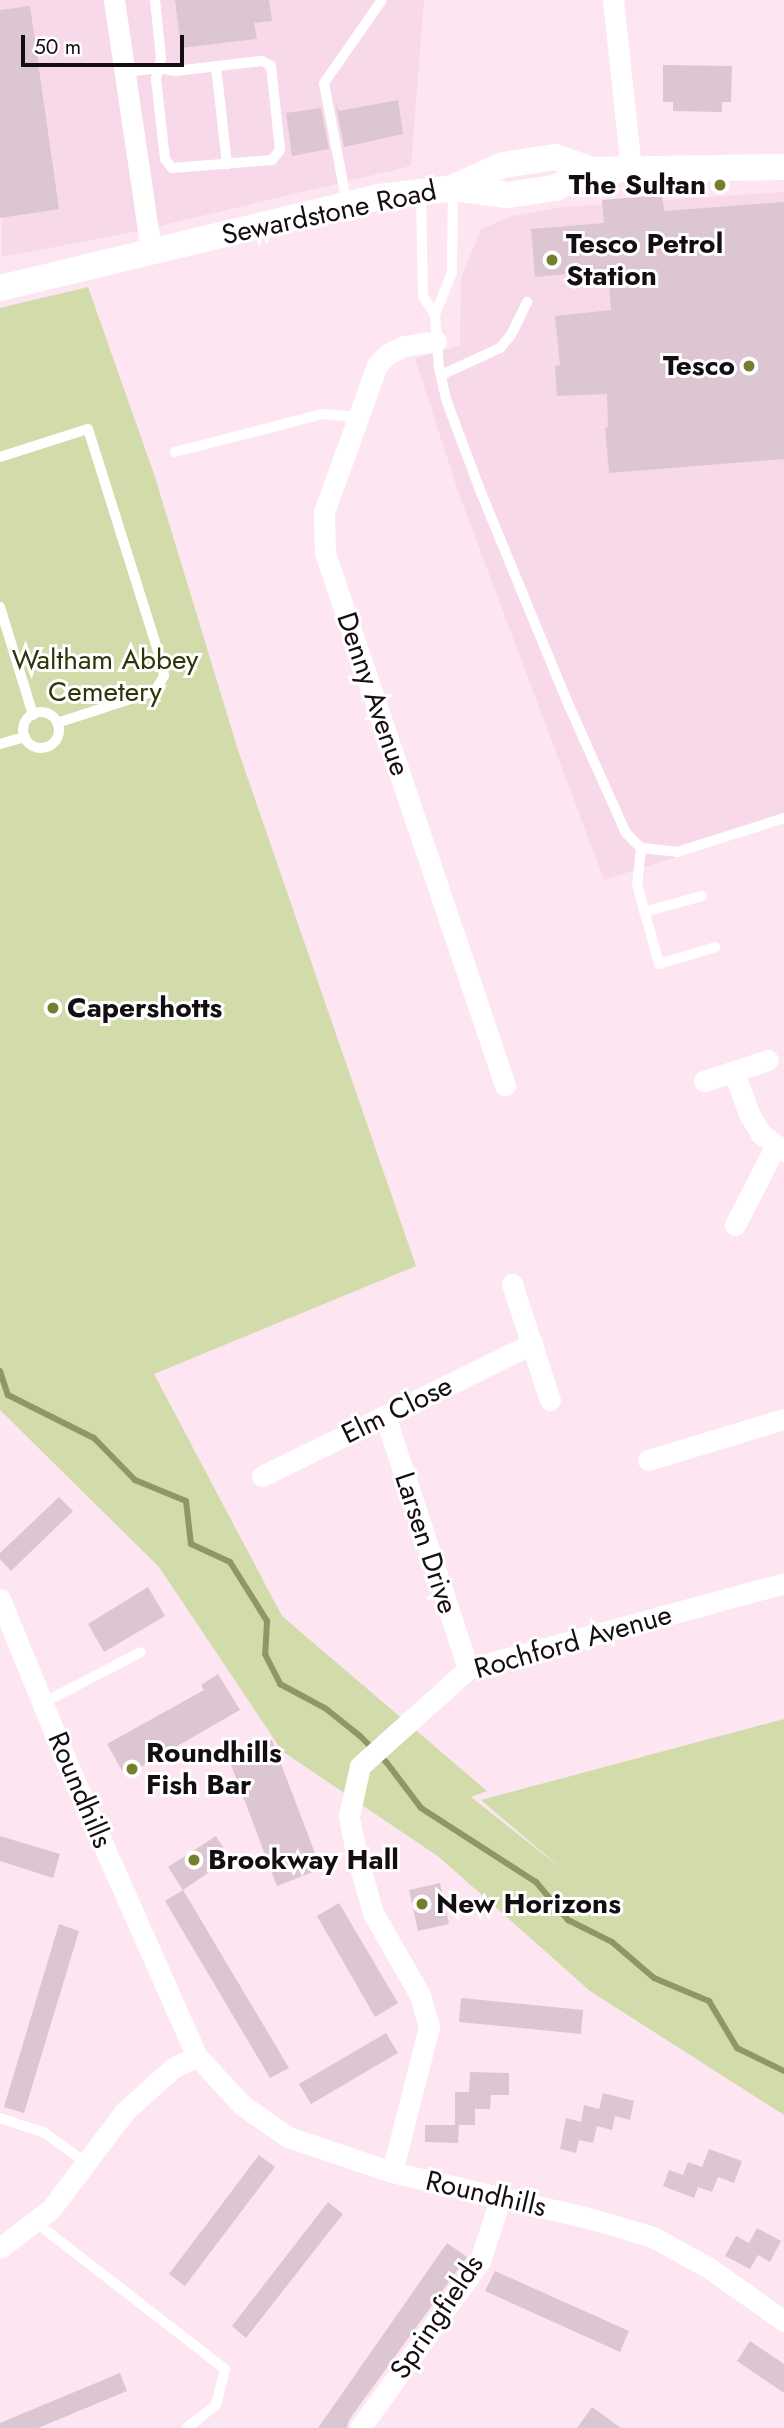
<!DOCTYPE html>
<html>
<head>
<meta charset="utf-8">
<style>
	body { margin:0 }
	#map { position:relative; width:784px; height:2428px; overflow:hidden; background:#fde6f2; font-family:Jost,sans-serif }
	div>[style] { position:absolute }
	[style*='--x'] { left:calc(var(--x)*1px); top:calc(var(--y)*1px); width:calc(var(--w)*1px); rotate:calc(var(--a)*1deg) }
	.built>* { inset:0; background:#f8d9e9 }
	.green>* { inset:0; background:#d2dcaa }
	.stream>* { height:6px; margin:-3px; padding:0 3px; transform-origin:3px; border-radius:3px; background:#8f9862 }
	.building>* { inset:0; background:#dcc6d1 }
	.service>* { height:10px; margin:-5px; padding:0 5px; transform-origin:5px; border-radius:5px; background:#fff }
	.service>.ring { margin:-5px; padding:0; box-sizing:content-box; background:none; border:10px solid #fff; border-radius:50% }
	.minor>* { height:21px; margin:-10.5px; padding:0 10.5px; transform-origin:10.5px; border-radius:10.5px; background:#fff }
	.tertiary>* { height:26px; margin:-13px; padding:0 13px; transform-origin:13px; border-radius:13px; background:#fff }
	.dots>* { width:19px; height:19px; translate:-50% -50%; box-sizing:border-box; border:4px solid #fff; border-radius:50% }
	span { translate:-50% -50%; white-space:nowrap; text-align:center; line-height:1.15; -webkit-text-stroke:6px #fff; paint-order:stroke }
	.poi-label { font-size:28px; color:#140d11; font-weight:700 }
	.right { translate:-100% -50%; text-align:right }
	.left { translate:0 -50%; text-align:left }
	.street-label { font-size:28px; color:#140d11 }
	.park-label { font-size:28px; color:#2f3509 }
	.scale { position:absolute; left:21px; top:35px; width:163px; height:32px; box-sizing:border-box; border:4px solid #140d11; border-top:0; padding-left:9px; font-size:21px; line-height:24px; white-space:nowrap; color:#140d11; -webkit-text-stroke:5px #fff; paint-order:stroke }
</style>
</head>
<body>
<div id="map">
	<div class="built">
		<i style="clip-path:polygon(0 0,424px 0,411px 166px,134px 232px,2px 257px)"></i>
		<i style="clip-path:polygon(784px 192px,784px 823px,604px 880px,459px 494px,415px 359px,460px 345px,461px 278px,481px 229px,512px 216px,564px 207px)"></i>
	</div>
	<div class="green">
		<i style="clip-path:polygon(88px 287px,155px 477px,237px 747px,416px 1266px,154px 1374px,282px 1616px,487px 1791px,471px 1797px,562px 1869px,481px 1800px,784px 1719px,784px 2115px,590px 1991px,439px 1857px,282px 1751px,159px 1567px,0 1410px,0 308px)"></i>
	</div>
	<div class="stream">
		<i style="--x:0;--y:1371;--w:25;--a:72"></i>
		<i style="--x:8;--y:1395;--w:96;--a:26.6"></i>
		<i style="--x:94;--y:1438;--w:59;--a:45.7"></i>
		<i style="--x:135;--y:1480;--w:55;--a:22.4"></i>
		<i style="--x:186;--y:1501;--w:43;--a:83.4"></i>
		<i style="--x:191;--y:1544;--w:43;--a:24.8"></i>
		<i style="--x:230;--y:1562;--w:70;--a:57.9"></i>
		<i style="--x:267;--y:1621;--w:33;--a:93"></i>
		<i style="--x:265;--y:1654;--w:34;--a:63"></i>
		<i style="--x:280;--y:1684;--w:51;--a:28.1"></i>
		<i style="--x:325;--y:1708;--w:45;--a:38.7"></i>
		<i style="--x:360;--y:1736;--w:38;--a:45"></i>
		<i style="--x:387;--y:1763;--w:56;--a:52.9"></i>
		<i style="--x:421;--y:1808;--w:137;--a:32.8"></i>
		<i style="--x:536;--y:1882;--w:50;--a:49.9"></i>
		<i style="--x:568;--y:1920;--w:49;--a:26.6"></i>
		<i style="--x:612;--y:1942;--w:55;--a:40.6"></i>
		<i style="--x:654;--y:1978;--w:60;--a:22.7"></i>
		<i style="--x:709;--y:2001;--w:55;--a:59.2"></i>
		<i style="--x:737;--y:2048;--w:52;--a:26.1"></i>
	</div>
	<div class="building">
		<i style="clip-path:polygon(175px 0,269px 0,272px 21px,254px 23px,257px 39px,181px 48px)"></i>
		<i style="clip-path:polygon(30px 6px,59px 209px,0 218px,0 10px)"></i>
		<i style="clip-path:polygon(663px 65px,732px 66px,731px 102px,722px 102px,722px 112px,673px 111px,673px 102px,663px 102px)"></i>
		<i style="clip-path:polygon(398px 100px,403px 134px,344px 147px,336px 105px,339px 111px)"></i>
		<i style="clip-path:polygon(321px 108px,329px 149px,292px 156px,286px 113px)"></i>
		<i style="clip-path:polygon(662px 195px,664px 211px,784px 202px,784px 459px,609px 473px,605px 428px,608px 427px,607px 394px,557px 396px,555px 366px,560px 365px,555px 316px,611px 310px,608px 270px,535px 277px,531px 229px,604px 223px,602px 200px)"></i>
		<i style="clip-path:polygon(59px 1497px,73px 1511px,11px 1571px,0 1559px,0 1553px)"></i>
		<i style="clip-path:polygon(148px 1587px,165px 1616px,104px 1652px,88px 1624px)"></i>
		<i style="clip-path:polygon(218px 1674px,240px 1710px,125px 1776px,107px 1744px,204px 1690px,201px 1685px)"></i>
		<i style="clip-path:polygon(272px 1740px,321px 1869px,277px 1886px,228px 1757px)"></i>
		<i style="clip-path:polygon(0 1836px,60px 1854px,53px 1878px,0 1861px)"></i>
		<i style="clip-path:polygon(216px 1836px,230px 1858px,183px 1890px,168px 1867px)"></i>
		<i style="clip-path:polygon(440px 1883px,449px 1924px,418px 1931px,409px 1890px)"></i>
		<i style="clip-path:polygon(183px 1890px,289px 2068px,270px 2078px,165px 1901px)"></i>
		<i style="clip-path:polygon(339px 1903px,398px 2003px,375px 2017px,317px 1916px)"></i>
		<i style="clip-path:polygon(59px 1924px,79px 1931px,24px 2113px,4px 2107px)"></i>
		<i style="clip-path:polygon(461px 1998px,583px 2010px,581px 2034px,459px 2022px)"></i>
		<i style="clip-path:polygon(386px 2033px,398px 2053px,311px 2104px,299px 2084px)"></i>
		<i style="clip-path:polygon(470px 2072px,509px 2073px,509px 2095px,491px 2095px,490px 2109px,475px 2109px,475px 2125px,455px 2125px,455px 2092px,469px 2092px)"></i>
		<i style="clip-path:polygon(603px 2093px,634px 2101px,630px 2120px,615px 2116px,612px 2130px,597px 2126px,593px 2143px,579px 2140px,576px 2153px,560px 2149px,566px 2118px,581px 2122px,584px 2105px,599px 2109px)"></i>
		<i style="clip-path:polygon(425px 2125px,459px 2125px,458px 2143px,425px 2142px)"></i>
		<i style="clip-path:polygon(709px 2149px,742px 2161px,734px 2183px,718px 2177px,712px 2192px,698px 2187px,694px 2198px,663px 2186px,669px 2170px,683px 2175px,688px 2162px,702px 2167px)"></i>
		<i style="clip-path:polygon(259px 2155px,275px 2167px,185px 2286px,169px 2274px)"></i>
		<i style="clip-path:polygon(328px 2202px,343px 2214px,246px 2338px,232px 2326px)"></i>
		<i style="clip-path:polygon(757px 2228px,781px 2241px,770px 2262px,758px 2255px,750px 2269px,725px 2256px,736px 2236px,749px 2243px)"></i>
		<i style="clip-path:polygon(447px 2243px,467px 2257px,349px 2420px,347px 2428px,318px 2428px)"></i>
		<i style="clip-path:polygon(495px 2271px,629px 2331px,620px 2352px,485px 2291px)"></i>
		<i style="clip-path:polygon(750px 2341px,784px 2364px,784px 2393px,737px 2361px)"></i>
		<i style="clip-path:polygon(120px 2373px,127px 2391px,38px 2428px,0 2428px,0 2423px)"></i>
		<i style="clip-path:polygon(592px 2407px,621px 2428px,577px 2428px)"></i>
	</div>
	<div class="service">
		<i style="--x:216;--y:66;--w:99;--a:83.6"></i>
		<i style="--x:127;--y:72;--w:32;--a:-7"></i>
		<i style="--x:159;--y:68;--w:16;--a:11"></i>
		<i style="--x:175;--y:71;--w:88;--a:-6.6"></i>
		<i style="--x:262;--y:61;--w:10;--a:29"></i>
		<i style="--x:271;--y:66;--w:84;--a:83.9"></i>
		<i style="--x:280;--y:150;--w:13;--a:129"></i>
		<i style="--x:272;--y:160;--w:100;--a:175.4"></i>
		<i style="--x:172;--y:168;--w:11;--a:-128"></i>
		<i style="--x:165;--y:159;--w:81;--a:-96.4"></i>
		<i style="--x:156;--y:79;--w:11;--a:-75"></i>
		<i style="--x:159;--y:68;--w:10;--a:-79"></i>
		<i style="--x:161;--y:58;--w:58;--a:-95.9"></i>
		<i style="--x:453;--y:188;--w:84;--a:90.7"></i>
		<i style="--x:452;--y:272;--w:46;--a:111.6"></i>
		<i style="--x:435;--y:315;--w:53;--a:85.7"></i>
		<i style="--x:439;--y:368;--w:35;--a:77"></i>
		<i style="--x:447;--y:402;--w:99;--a:69.4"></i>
		<i style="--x:482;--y:495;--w:230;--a:67.6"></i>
		<i style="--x:570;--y:708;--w:137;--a:65.9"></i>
		<i style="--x:626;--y:833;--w:21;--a:45"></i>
		<i style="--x:641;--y:848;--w:36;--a:6"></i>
		<i style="--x:677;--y:852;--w:112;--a:-17.6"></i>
		<i style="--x:421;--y:192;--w:104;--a:88.9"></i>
		<i style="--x:423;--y:296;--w:22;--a:58"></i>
		<i style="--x:347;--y:204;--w:123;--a:-100.8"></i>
		<i style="--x:324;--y:83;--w:101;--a:-55.1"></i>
		<i style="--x:441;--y:375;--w:65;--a:-24.6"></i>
		<i style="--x:500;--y:348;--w:17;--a:-50"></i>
		<i style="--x:511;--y:335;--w:37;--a:-64"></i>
		<i style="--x:175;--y:452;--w:153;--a:-14.4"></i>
		<i style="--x:323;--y:414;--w:35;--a:5"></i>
		<i style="--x:0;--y:457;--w:92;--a:-17.7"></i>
		<i style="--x:88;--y:429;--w:245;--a:72.5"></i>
		<i style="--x:162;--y:663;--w:13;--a:81"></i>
		<i style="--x:164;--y:676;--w:17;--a:121"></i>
		<i style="--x:155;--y:691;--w:103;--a:161.9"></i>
		<i style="--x:0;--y:607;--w:113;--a:73"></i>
		<i class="ring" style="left:23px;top:712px;width:26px;height:26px"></i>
		<i style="--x:0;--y:744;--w:26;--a:-16"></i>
		<i style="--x:641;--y:848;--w:36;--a:96"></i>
		<i style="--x:637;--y:884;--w:83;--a:74.6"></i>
		<i style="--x:659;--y:964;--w:59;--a:-16.6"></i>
		<i style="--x:644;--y:912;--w:60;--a:-15.4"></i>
		<i style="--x:43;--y:1703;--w:110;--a:-27.5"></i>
		<i style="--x:0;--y:2118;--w:47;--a:18.4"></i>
		<i style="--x:45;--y:2133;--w:51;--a:36.2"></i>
		<i style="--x:34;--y:2221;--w:242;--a:37.8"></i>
		<i style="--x:225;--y:2369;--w:37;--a:104"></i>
		<i style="--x:216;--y:2405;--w:37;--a:142"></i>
	</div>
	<div class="minor">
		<i style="--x:114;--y:0;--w:255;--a:81.6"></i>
		<i style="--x:613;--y:0;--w:170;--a:83.9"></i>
		<i style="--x:436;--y:341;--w:32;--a:171"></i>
		<i style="--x:404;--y:346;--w:17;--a:155"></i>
		<i style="--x:389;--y:353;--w:17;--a:135"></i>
		<i style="--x:377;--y:365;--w:156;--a:109.8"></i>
		<i style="--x:324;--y:512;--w:41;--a:88.6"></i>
		<i style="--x:325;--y:553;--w:562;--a:71.31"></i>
		<i style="--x:734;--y:1072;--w:45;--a:70.3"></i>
		<i style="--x:749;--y:1114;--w:23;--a:59"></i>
		<i style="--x:761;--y:1134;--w:29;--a:36"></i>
		<i style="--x:704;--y:1081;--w:67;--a:-18.2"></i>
		<i style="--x:735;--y:1225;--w:88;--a:-62.9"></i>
		<i style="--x:512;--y:1284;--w:122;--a:71.9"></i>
		<i style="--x:385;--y:1416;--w:266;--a:71.8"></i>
		<i style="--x:648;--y:1460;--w:142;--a:-16.8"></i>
		<i style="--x:262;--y:1476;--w:301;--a:-26.1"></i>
		<i style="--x:0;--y:1599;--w:175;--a:67.8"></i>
		<i style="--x:66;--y:1761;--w:323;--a:66.1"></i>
		<i style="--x:197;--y:2056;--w:67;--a:47.4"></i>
		<i style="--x:242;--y:2105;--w:56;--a:34.8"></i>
		<i style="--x:288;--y:2137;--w:110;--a:18.6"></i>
		<i style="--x:392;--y:2172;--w:205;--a:13.2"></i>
		<i style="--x:592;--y:2219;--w:64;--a:16.4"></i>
		<i style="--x:653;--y:2237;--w:64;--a:29"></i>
		<i style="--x:709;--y:2268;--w:92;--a:35.2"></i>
		<i style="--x:392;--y:2172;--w:150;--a:-75.7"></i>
		<i style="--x:429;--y:2027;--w:33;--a:-106"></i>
		<i style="--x:420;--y:1995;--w:95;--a:-119.8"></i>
		<i style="--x:373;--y:1913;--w:62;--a:-105.8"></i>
		<i style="--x:356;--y:1853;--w:38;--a:-101"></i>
		<i style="--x:349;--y:1816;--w:51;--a:-77.6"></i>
		<i style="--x:360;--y:1766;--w:145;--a:-41.9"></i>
		<i style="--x:468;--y:1669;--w:327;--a:-15.2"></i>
		<i style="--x:0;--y:2248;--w:64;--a:-37.4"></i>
		<i style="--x:51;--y:2209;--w:123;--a:-52.9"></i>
		<i style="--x:125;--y:2111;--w:64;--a:-41.9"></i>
		<i style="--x:173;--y:2068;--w:27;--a:-27"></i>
		<i style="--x:360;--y:2428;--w:206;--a:-54.3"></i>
		<i style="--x:480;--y:2261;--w:65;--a:-72.1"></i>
	</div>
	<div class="tertiary">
		<i style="--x:454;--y:187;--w:54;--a:-24.2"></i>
		<i style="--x:503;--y:165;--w:53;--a:-8.7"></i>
		<i style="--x:555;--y:157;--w:39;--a:19"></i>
		<i style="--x:0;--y:288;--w:390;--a:-13.5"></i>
		<i style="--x:379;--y:197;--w:75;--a:-6.9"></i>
		<i style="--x:453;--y:188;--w:55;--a:7.3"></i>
		<i style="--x:508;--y:195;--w:48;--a:-8.5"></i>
		<i style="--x:555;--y:188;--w:41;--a:-25.9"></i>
		<i style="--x:592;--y:170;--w:192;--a:-0.9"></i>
	</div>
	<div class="dots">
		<i style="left:720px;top:185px;background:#737f2c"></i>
		<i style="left:552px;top:260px;background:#737f2c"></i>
		<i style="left:749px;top:366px;background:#737f2c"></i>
		<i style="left:53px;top:1008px;background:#737f2c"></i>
		<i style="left:132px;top:1769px;background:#737f2c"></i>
		<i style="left:194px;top:1860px;background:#737f2c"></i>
		<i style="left:422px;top:1904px;background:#737f2c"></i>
	</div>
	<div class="poi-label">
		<span class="right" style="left:706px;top:185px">The Sultan</span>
		<span class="left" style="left:566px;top:260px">Tesco Petrol<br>Station</span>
		<span class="right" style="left:735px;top:366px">Tesco</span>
		<span class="left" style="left:67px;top:1008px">Capershotts</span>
		<span class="left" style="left:146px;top:1769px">Roundhills<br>Fish Bar</span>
		<span class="left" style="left:208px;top:1860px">Brookway Hall</span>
		<span class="left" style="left:436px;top:1904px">New Horizons</span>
	</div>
	<div class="street-label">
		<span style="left:329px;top:213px;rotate:-12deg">Sewardstone Road</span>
		<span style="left:373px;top:694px;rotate:71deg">Denny Avenue</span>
		<span style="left:397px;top:1410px;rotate:-26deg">Elm Close</span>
		<span style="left:426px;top:1543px;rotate:72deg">Larsen Drive</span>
		<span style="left:573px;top:1642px;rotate:-16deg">Rochford Avenue</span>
		<span style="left:80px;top:1790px;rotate:67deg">Roundhills</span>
		<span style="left:486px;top:2194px;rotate:13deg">Roundhills</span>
		<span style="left:437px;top:2317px;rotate:-56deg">Springfields</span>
	</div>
	<div class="park-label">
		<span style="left:105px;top:676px">Waltham Abbey<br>Cemetery</span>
	</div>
	<div class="scale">50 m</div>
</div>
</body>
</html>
